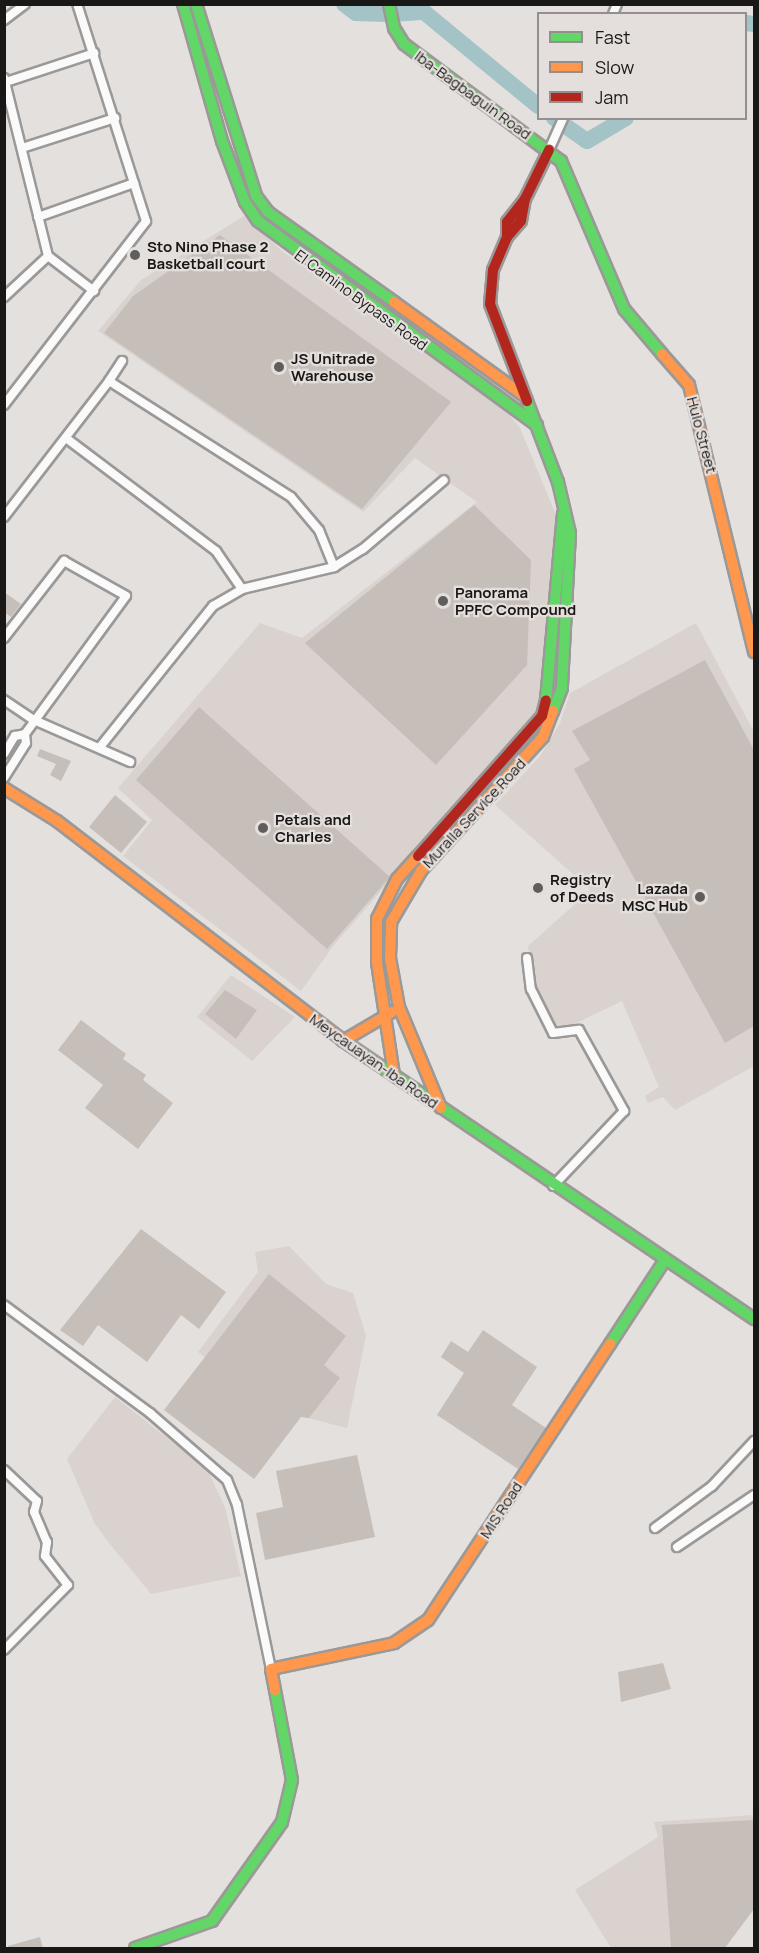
<!DOCTYPE html>
<html>
<head>
<meta charset="utf-8">
<style>
	body { margin:0 }
	#map { position:relative; width:759px; height:1953px; overflow:hidden; background:#e3e0de; font-family:Manrope,sans-serif }
	div>[style] { position:absolute }
	[style*='--x'] { left:calc(var(--x)*1px); top:calc(var(--y)*1px); width:calc(var(--w)*1px); rotate:calc(var(--a)*1deg) }
	.built>* { inset:0; background:#dad2ce }
	.river>* { height:16px; margin:-8px; padding:0 8px; transform-origin:8px; border-radius:8px; background:#a3c3c7 }
	.building>* { inset:0; background:#c6beb9 }
	.roads { filter:drop-shadow(2px 0 #9b9998) drop-shadow(-2px 0 #9b9998) drop-shadow(0 2px #9b9998) drop-shadow(0 -2px #9b9998) }
	.street>* { height:8px; margin:-4px; padding:0 4px; transform-origin:4px; border-radius:4px; background:#fbfafa }
	.fast>* { height:10px; margin:-5px; padding:0 5px; transform-origin:5px; border-radius:5px; background:#63d668 }
	.slow>* { height:10px; margin:-5px; padding:0 5px; transform-origin:5px; border-radius:5px; background:#ff974d }
	.jam>* { height:10px; margin:-5px; padding:0 5px; transform-origin:5px; border-radius:5px; background:#b3261e }
	.dots>* { width:16px; height:16px; translate:-50% -50%; box-sizing:border-box; border:3px solid #e4dfdd; border-radius:50% }
	span { translate:-50% -50%; white-space:nowrap; text-align:center; line-height:1.15; -webkit-text-stroke:4.5px #e4dfdd; paint-order:stroke }
	.street-label { font-size:15px; color:#1a1817 }
	.poi-label { font-size:15px; color:#1a1817; font-weight:700 }
	.left { translate:0 -50%; text-align:left }
	.right { translate:-100% -50%; text-align:right }
	.frame { position:absolute; inset:0; border:6px solid #1a1817; pointer-events:none }
	.legend { position:absolute; left:537px; top:12px; width:210px; height:108px; box-sizing:border-box; background:#e4dfdd; border:2px solid #938f8e; margin:0; padding:8px 10px; list-style:none; font-size:18px; color:#1a1817 }
	.legend li { display:flex; align-items:center; gap:12px; height:30px }
	.legend b { width:30px; border:2px solid #938f8e }
</style>
</head>
<body>
<div id="map">
	<div class="built">
		<i style="clip-path:polygon(244px 216px,282px 251px,506px 410px,520px 428px,556px 515px,545px 678px,536px 713px,334px 945px,301px 991px,123px 856px,152px 820px,118px 788px,260px 623px,302px 638px,477px 502px,415px 458px,363px 512px,98px 331px,141px 280px)"></i>
		<i style="clip-path:polygon(696px 623px,754px 732px,754px 1066px,675px 1110px,663px 1097px,648px 1103px,645px 1096px,659px 1087px,622px 1001px,558px 1032px,533px 987px,528px 946px,591px 890px,495px 805px,540px 756px,560px 723px,570px 693px)"></i>
		<i style="clip-path:polygon(231px 975px,295px 1017px,252px 1061px,197px 1017px)"></i>
		<i style="clip-path:polygon(289px 1246px,326px 1284px,353px 1293px,366px 1336px,347px 1428px,276px 1410px,198px 1352px,258px 1272px,255px 1252px)"></i>
		<i style="clip-path:polygon(115px 1397px,207px 1469px,225px 1507px,241px 1576px,151px 1594px,109px 1543px,95px 1524px,67px 1459px)"></i>
		<i style="clip-path:polygon(754px 1815px,754px 1904px,722px 1948px,611px 1948px,575px 1890px,658px 1837px,654px 1822px)"></i>
	</div>
	<div class="river">
		<i style="--x:344;--y:4;--w:15;--a:37"></i>
		<i style="--x:356;--y:13;--w:30;--a:2"></i>
		<i style="--x:393;--y:14;--w:31;--a:-4"></i>
		<i style="--x:424;--y:12;--w:148;--a:39.5"></i>
		<i style="--x:746;--y:23;--w:8;--a:7"></i>
		<i style="--x:554;--y:118;--w:40;--a:34.9"></i>
		<i style="--x:587;--y:141;--w:45;--a:-30.5"></i>
	</div>
	<div class="building">
		<i style="clip-path:polygon(220px 235px,451px 402px,362px 509px,104px 333px,133px 296px)"></i>
		<i style="clip-path:polygon(474px 505px,531px 560px,527px 665px,436px 765px,305px 643px)"></i>
		<i style="clip-path:polygon(4px 592px,21px 604px,11px 617px,4px 612px)"></i>
		<i style="clip-path:polygon(705px 660px,754px 750px,754px 1026px,725px 1043px,574px 769px,590px 760px,572px 731px)"></i>
		<i style="clip-path:polygon(199px 707px,390px 877px,327px 949px,136px 780px)"></i>
		<i style="clip-path:polygon(40px 749px,71px 761px,61px 781px,50px 775px,56px 764px,37px 756px)"></i>
		<i style="clip-path:polygon(115px 795px,147px 822px,121px 853px,89px 827px)"></i>
		<i style="clip-path:polygon(225px 990px,257px 1010px,236px 1039px,205px 1014px)"></i>
		<i style="clip-path:polygon(81px 1020px,126px 1054px,123px 1059px,146px 1075px,143px 1080px,173px 1103px,138px 1149px,85px 1108px,103px 1085px,58px 1050px)"></i>
		<i style="clip-path:polygon(141px 1229px,226px 1292px,199px 1329px,181px 1315px,147px 1362px,98px 1325px,83px 1346px,60px 1330px)"></i>
		<i style="clip-path:polygon(269px 1274px,346px 1336px,324px 1365px,340px 1378px,309px 1418px,301px 1417px,254px 1479px,164px 1410px)"></i>
		<i style="clip-path:polygon(483px 1330px,537px 1367px,512px 1405px,546px 1428px,518px 1469px,437px 1415px,464px 1373px,441px 1357px,451px 1341px,468px 1352px)"></i>
		<i style="clip-path:polygon(357px 1455px,375px 1537px,265px 1560px,256px 1513px,283px 1507px,276px 1471px)"></i>
		<i style="clip-path:polygon(663px 1663px,671px 1689px,621px 1702px,618px 1672px)"></i>
		<i style="clip-path:polygon(754px 1820px,754px 1909px,725px 1948px,671px 1948px,662px 1825px)"></i>
		<i style="clip-path:polygon(40px 1937px,43px 1948px,8px 1948px,8px 1946px)"></i>
	</div>
	<div class="roads">
		<div class="street">
			<i style="--x:613;--y:14;--w:11;--a:-68"></i>
			<i style="--x:4;--y:20;--w:26;--a:-37"></i>
			<i style="--x:4;--y:78;--w:183;--a:76.1"></i>
			<i style="--x:48;--y:256;--w:58;--a:37.3"></i>
			<i style="--x:6;--y:82;--w:93;--a:-18.2"></i>
			<i style="--x:22;--y:148;--w:98;--a:-17.9"></i>
			<i style="--x:549;--y:150;--w:35;--a:-66"></i>
			<i style="--x:38;--y:217;--w:102;--a:-19.5"></i>
			<i style="--x:4;--y:297;--w:60;--a:-43"></i>
			<i style="--x:109;--y:381;--w:24;--a:-57"></i>
			<i style="--x:4;--y:405;--w:232;--a:-52.3"></i>
			<i style="--x:146;--y:221;--w:228;--a:-107.6"></i>
			<i style="--x:66;--y:438;--w:188;--a:37"></i>
			<i style="--x:216;--y:551;--w:46;--a:55.6"></i>
			<i style="--x:4;--y:517;--w:172;--a:-52.3"></i>
			<i style="--x:109;--y:381;--w:216;--a:32.5"></i>
			<i style="--x:291;--y:497;--w:43;--a:49.7"></i>
			<i style="--x:319;--y:530;--w:40;--a:68"></i>
			<i style="--x:4;--y:638;--w:98;--a:-52.1"></i>
			<i style="--x:64;--y:561;--w:71;--a:29.4"></i>
			<i style="--x:126;--y:596;--w:171;--a:126.2"></i>
			<i style="--x:25;--y:734;--w:9;--a:84"></i>
			<i style="--x:26;--y:743;--w:41;--a:122.2"></i>
			<i style="--x:4;--y:700;--w:36;--a:34"></i>
			<i style="--x:34;--y:720;--w:105;--a:23.6"></i>
			<i style="--x:100;--y:747;--w:181;--a:-51.3"></i>
			<i style="--x:213;--y:606;--w:34;--a:-30"></i>
			<i style="--x:242;--y:589;--w:95;--a:-13.4"></i>
			<i style="--x:334;--y:567;--w:34;--a:-32"></i>
			<i style="--x:363;--y:549;--w:106;--a:-40.4"></i>
			<i style="--x:4;--y:754;--w:21;--a:-59"></i>
			<i style="--x:15;--y:736;--w:10;--a:-11"></i>
			<i style="--x:527;--y:958;--w:31;--a:83"></i>
			<i style="--x:531;--y:989;--w:49;--a:63.4"></i>
			<i style="--x:553;--y:1033;--w:26;--a:-7"></i>
			<i style="--x:579;--y:1030;--w:93;--a:60.9"></i>
			<i style="--x:624;--y:1111;--w:103;--a:133.4"></i>
			<i style="--x:4;--y:1305;--w:182;--a:36.5"></i>
			<i style="--x:150;--y:1413;--w:102;--a:41"></i>
			<i style="--x:227;--y:1480;--w:27;--a:68"></i>
			<i style="--x:237;--y:1505;--w:167;--a:78.3"></i>
			<i style="--x:4;--y:1470;--w:45;--a:43.2"></i>
			<i style="--x:37;--y:1501;--w:11;--a:105"></i>
			<i style="--x:34;--y:1512;--w:33;--a:67"></i>
			<i style="--x:47;--y:1542;--w:14;--a:98"></i>
			<i style="--x:45;--y:1556;--w:37;--a:52"></i>
			<i style="--x:68;--y:1585;--w:91;--a:134.6"></i>
			<i style="--x:655;--y:1528;--w:71;--a:-36.4"></i>
			<i style="--x:712;--y:1486;--w:62;--a:-47"></i>
			<i style="--x:677;--y:1547;--w:93;--a:-34"></i>
		</div>
		<div class="fast">
			<i style="--x:183;--y:4;--w:142;--a:74.1"></i>
			<i style="--x:222;--y:141;--w:65;--a:69.3"></i>
			<i style="--x:245;--y:202;--w:23;--a:56"></i>
			<i style="--x:258;--y:221;--w:346;--a:36.2"></i>
			<i style="--x:196;--y:4;--w:201;--a:72.6"></i>
			<i style="--x:256;--y:196;--w:20;--a:53"></i>
			<i style="--x:268;--y:212;--w:155;--a:35.5"></i>
			<i style="--x:389;--y:4;--w:25;--a:78"></i>
			<i style="--x:394;--y:28;--w:19;--a:58"></i>
			<i style="--x:404;--y:44;--w:196;--a:36.7"></i>
			<i style="--x:561;--y:161;--w:161;--a:66.9"></i>
			<i style="--x:624;--y:309;--w:59;--a:49.8"></i>
			<i style="--x:527;--y:401;--w:87;--a:69.1"></i>
			<i style="--x:558;--y:482;--w:52;--a:76.8"></i>
			<i style="--x:570;--y:533;--w:155;--a:93"></i>
			<i style="--x:562;--y:688;--w:25;--a:111"></i>
			<i style="--x:546;--y:700;--w:187;--a:-84.8"></i>
			<i style="--x:342;--y:1040;--w:498;--a:34.1"></i>
			<i style="--x:610;--y:1344;--w:100;--a:-56.8"></i>
			<i style="--x:135;--y:1948;--w:82;--a:-19.3"></i>
			<i style="--x:212;--y:1921;--w:121;--a:-54.7"></i>
			<i style="--x:282;--y:1822;--w:43;--a:-76.6"></i>
			<i style="--x:292;--y:1780;--w:92;--a:-100.7"></i>
		</div>
		<div class="slow">
			<i style="--x:394;--y:302;--w:159;--a:35.8"></i>
			<i style="--x:662;--y:354;--w:41;--a:48.9"></i>
			<i style="--x:689;--y:385;--w:275;--a:76.3"></i>
			<i style="--x:4;--y:788;--w:62;--a:31.9"></i>
			<i style="--x:57;--y:821;--w:359;--a:37.5"></i>
			<i style="--x:343;--y:1041;--w:57;--a:-30.6"></i>
			<i style="--x:394;--y:1075;--w:113;--a:-98.6"></i>
			<i style="--x:377;--y:963;--w:44;--a:-90"></i>
			<i style="--x:377;--y:919;--w:45;--a:-63.4"></i>
			<i style="--x:397;--y:879;--w:31;--a:-48"></i>
			<i style="--x:441;--y:1108;--w:109;--a:-112.6"></i>
			<i style="--x:399;--y:1007;--w:50;--a:-100.4"></i>
			<i style="--x:390;--y:958;--w:36;--a:-88"></i>
			<i style="--x:391;--y:922;--w:59;--a:-59.5"></i>
			<i style="--x:421;--y:871;--w:181;--a:-47.7"></i>
			<i style="--x:543;--y:737;--w:28;--a:-69"></i>
			<i style="--x:275;--y:1690;--w:21;--a:-101"></i>
			<i style="--x:271;--y:1669;--w:126;--a:-11.9"></i>
			<i style="--x:394;--y:1643;--w:41;--a:-34.1"></i>
			<i style="--x:428;--y:1620;--w:331;--a:-56.6"></i>
		</div>
		<div class="jam">
			<i style="--x:525;--y:199;--w:29;--a:128"></i>
			<i style="--x:507;--y:222;--w:15;--a:90"></i>
			<i style="--x:507;--y:237;--w:36;--a:113"></i>
			<i style="--x:493;--y:270;--w:34;--a:95"></i>
			<i style="--x:490;--y:304;--w:104;--a:69.1"></i>
			<i style="--x:507;--y:237;--w:21;--a:-49"></i>
			<i style="--x:521;--y:221;--w:22;--a:-80"></i>
			<i style="--x:525;--y:199;--w:55;--a:-63.9"></i>
			<i style="--x:418;--y:856;--w:187;--a:-48.5"></i>
			<i style="--x:542;--y:716;--w:16;--a:-76"></i>
		</div>
	</div>
	<div class="dots">
		<i style="left:135px;top:255px;background:#605e5d"></i>
		<i style="left:279px;top:367px;background:#605e5d"></i>
		<i style="left:443px;top:601px;background:#605e5d"></i>
		<i style="left:263px;top:828px;background:#605e5d"></i>
		<i style="left:538px;top:888px;background:#605e5d"></i>
		<i style="left:700px;top:897px;background:#605e5d"></i>
	</div>
	<div class="street-label">
		<span style="left:473px;top:95px;rotate:36deg">Iba-Bagbaguin Road</span>
		<span style="left:361px;top:300px;rotate:36deg">El Camino Bypass Road</span>
		<span style="left:702px;top:435px;rotate:75deg">Hulo Street</span>
		<span style="left:474px;top:813px;rotate:-47deg">Muralla Service Road</span>
		<span style="left:374px;top:1061px;rotate:35deg">Meycauayan-Iba Road</span>
		<span style="left:501px;top:1510px;rotate:-57deg">MIS Road</span>
	</div>
	<div class="poi-label">
		<span class="left" style="left:147px;top:255px">Sto Nino Phase 2<br>Basketball court</span>
		<span class="left" style="left:291px;top:367px">JS Unitrade<br>Warehouse</span>
		<span class="left" style="left:455px;top:601px">Panorama<br>PPFC Compound</span>
		<span class="left" style="left:275px;top:828px">Petals and<br>Charles</span>
		<span class="left" style="left:550px;top:888px">Registry<br>of Deeds</span>
		<span class="right" style="left:688px;top:897px">Lazada<br>MSC Hub</span>
	</div>
	<div class="frame"></div>
	<ul class="legend">
	<li><b style="height:8px;background:#63d668"></b>Fast</li>
	<li><b style="height:8px;background:#ff974d"></b>Slow</li>
	<li><b style="height:8px;background:#b3261e"></b>Jam</li>
	</ul>
</div>
</body>
</html>
